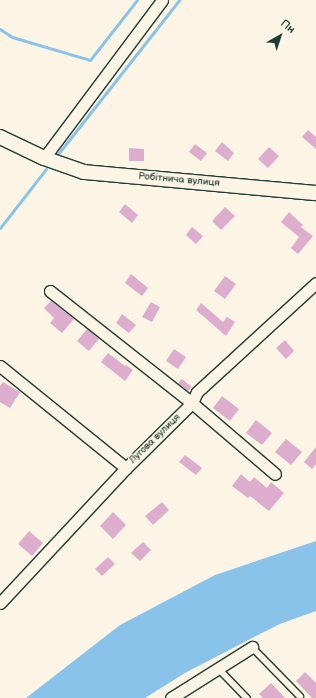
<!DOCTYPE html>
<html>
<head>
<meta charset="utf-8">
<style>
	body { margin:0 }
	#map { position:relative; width:316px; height:698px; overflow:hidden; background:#fcf5e5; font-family:"Balsamiq Sans",sans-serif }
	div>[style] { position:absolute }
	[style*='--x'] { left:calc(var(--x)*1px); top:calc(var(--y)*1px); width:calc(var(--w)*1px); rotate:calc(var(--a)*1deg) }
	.water>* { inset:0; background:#8ac3e9 }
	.stream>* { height:3px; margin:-1.5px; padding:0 1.5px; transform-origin:1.5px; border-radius:1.5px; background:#8ac3e9 }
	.building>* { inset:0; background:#ddadcd }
	.roads { filter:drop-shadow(1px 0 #1f3d34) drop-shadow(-1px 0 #1f3d34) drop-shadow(0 1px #1f3d34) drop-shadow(0 -1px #1f3d34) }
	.service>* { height:5.5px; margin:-2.75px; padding:0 2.75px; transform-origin:2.75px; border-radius:2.75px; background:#fcf5e5 }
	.minor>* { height:11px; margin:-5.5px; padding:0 5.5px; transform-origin:5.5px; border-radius:5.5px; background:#fcf5e5 }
	.tertiary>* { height:14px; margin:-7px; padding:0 7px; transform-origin:7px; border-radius:7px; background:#fcf5e5 }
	span { translate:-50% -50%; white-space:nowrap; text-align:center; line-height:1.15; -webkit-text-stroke:3px #fcf5e5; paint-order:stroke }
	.street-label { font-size:10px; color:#1f3d34 }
	.north { position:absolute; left:260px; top:16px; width:40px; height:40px; -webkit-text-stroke:3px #fcf5e5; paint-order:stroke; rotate:39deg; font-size:11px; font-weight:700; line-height:16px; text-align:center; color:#1f3d34 }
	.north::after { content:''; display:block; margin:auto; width:14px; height:18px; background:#1f3d34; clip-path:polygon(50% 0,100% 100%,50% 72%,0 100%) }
</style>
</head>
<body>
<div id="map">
	<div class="water">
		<i style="clip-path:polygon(316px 541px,316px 611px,280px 624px,256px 636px,185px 673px,145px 698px,26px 698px,120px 625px,215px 575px)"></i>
	</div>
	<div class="stream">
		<i style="--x:0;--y:29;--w:14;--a:34"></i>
		<i style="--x:12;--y:37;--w:81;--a:16.4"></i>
		<i style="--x:90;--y:60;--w:76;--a:-51.9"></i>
		<i style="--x:58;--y:154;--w:196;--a:-51.8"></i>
		<i style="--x:0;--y:228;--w:75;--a:-52.1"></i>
	</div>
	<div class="building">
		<i style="clip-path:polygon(308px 130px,316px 137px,316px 149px,302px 137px)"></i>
		<i style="clip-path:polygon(222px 142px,234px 153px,228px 161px,215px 151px)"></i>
		<i style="clip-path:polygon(195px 144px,207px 153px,201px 161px,189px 152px)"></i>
		<i style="clip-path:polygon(269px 147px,279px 156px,268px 168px,258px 159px)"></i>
		<i style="clip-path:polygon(129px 148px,144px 149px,144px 161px,129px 161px)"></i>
		<i style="clip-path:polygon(125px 204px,138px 215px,132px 223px,119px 212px)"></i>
		<i style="clip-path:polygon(225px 207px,235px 216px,221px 230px,212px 221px)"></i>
		<i style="clip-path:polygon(289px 212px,303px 225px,301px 227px,313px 236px,298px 254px,291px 248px,299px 237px,281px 222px)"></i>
		<i style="clip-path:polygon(192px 227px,203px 236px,196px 244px,186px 235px)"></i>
		<i style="clip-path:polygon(131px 274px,148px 288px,142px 296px,125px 283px)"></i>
		<i style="clip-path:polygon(225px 276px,236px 284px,225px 299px,214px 291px)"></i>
		<i style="clip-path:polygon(51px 301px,74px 319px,62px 333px,50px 323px,54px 318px,44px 308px)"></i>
		<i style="clip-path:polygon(151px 302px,160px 307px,152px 322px,142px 317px)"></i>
		<i style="clip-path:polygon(201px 303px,223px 322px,227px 317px,235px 322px,226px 336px,196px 310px)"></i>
		<i style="clip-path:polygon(122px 314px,136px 325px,129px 333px,116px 323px)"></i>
		<i style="clip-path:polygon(87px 329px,99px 339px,89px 351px,77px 341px)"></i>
		<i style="clip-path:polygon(285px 340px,294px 351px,286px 359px,276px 348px)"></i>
		<i style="clip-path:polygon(174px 349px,186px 357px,178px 369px,166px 361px)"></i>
		<i style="clip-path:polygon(108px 353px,125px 366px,126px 365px,133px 370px,125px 381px,101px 362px)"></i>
		<i style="clip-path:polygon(182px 379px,192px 387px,188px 391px,178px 383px)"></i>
		<i style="clip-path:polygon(3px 382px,20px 392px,10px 408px,0 402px,0 386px)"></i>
		<i style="clip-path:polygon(222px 396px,239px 409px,230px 421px,213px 408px)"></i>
		<i style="clip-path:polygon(256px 420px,272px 433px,262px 445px,246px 433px)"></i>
		<i style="clip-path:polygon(286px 439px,302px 452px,291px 465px,275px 452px)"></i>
		<i style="clip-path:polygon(316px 447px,316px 464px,312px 469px,304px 462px)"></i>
		<i style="clip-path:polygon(185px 455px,202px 468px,196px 475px,179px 462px)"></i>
		<i style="clip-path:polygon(241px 474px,250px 482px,254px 477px,267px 488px,271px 482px,284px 493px,269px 511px,250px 496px,248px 498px,232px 486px)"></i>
		<i style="clip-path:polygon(162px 502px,169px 510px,153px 525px,145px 516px)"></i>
		<i style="clip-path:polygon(113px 512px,126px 525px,113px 539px,100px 526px)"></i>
		<i style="clip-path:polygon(29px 531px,43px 543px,32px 556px,18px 544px)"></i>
		<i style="clip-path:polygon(143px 542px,151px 550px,140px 561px,131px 553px)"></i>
		<i style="clip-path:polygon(108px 557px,115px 564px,102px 576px,95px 569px)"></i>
		<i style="clip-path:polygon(305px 672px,316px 683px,316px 698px,312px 698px,296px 681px)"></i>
		<i style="clip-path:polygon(271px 683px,285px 698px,263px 698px,259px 694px)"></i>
	</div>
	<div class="roads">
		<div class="service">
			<i style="--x:252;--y:647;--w:69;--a:45.6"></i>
			<i style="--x:218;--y:668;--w:42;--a:46"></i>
		</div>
		<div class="minor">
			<i style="--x:44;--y:158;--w:197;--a:-53.2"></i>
			<i style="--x:50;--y:291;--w:181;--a:38.3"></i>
			<i style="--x:192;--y:403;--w:109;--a:40.5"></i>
			<i style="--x:0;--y:366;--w:162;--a:39"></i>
			<i style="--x:0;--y:603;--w:185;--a:-47"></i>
			<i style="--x:126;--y:468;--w:93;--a:-44.6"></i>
			<i style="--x:192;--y:403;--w:12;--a:-66"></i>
			<i style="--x:197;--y:392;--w:161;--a:-42.5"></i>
			<i style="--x:171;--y:698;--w:96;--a:-32.2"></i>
		</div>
		<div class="tertiary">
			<i style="--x:0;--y:137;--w:49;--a:25.5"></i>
			<i style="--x:44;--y:158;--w:42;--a:19.3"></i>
			<i style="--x:84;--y:172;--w:233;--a:5.2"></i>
		</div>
	</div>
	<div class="street-label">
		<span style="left:179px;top:180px;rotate:5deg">Робітнича вулиця</span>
		<span style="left:155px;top:439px;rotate:-44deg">Лугова вулиця</span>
	</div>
	<div class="north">Пн</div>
</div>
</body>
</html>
